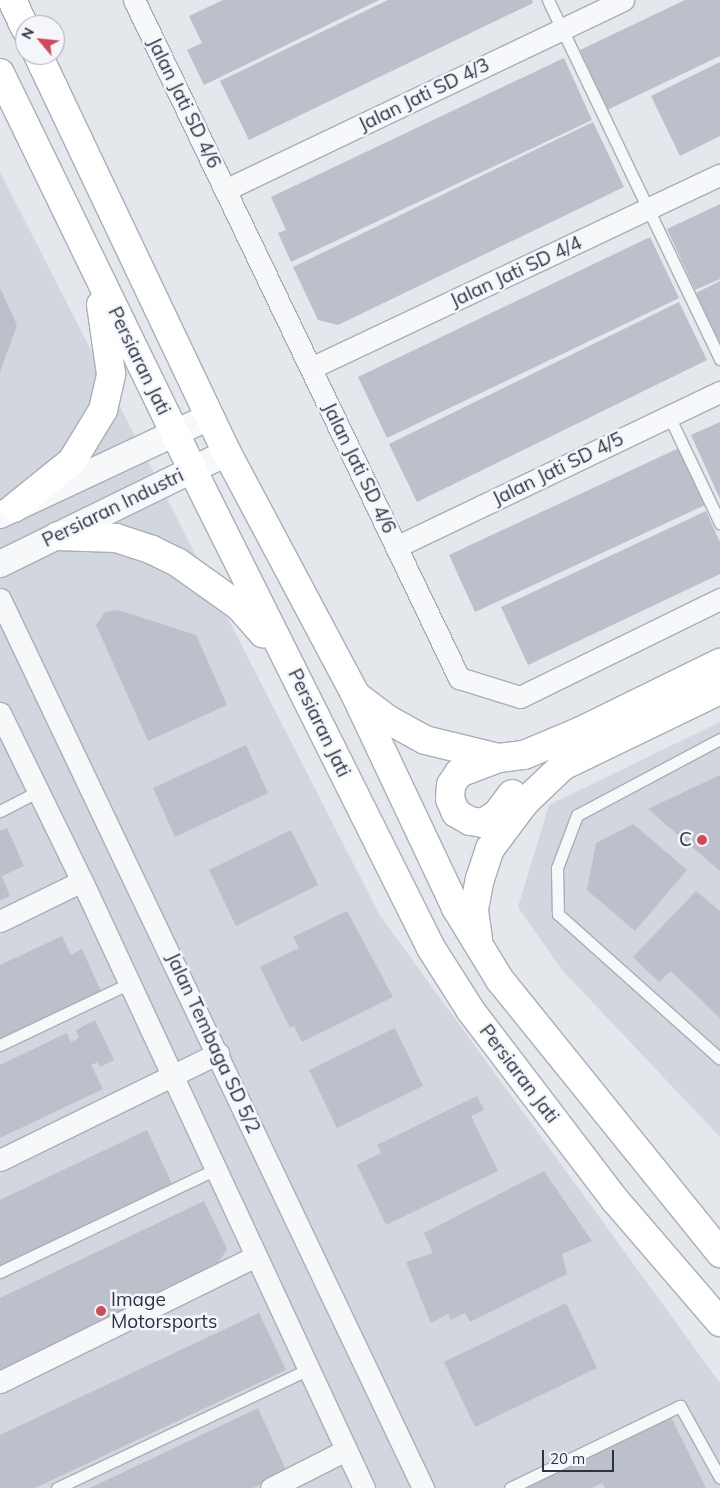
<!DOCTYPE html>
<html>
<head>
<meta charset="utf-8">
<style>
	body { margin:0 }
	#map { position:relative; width:720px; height:1488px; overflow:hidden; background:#e4e7ec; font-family:Mulish,sans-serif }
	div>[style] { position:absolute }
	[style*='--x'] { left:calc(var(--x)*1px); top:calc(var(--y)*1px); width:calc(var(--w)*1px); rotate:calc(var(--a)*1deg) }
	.built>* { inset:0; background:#d2d6de }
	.building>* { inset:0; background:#bbc0ca }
	.roads { filter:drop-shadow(1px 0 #a9aeb7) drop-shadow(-1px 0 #a9aeb7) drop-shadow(0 1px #a9aeb7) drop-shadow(0 -1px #a9aeb7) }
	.service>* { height:11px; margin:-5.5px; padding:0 5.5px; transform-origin:5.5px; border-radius:5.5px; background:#f7f8fa }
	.minor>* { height:21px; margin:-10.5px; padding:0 10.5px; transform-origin:10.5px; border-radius:10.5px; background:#f7f8fa }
	.tertiary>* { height:26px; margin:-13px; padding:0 13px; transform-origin:13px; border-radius:13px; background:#f7f8fa }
	.secondary>* { height:28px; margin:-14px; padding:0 14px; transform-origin:14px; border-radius:14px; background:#fff }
	.dots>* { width:14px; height:14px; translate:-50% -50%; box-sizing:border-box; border:2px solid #f4f6f9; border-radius:50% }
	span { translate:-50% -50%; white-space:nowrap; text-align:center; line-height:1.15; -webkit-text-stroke:5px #f4f6f9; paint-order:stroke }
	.street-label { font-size:19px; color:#2b3445 }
	.poi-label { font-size:19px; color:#2b3445 }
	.right { translate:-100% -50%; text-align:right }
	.left { translate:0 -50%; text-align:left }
	.north { position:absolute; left:15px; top:15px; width:50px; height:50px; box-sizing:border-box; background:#f4f6f9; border:1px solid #a4a8b1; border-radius:50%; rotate:298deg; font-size:14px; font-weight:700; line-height:20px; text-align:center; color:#2b3445 }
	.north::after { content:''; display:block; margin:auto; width:18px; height:22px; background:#d1495b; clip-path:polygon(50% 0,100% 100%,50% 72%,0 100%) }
	.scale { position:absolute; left:542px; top:1450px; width:72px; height:22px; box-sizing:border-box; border:2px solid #2b3445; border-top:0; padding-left:6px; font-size:15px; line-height:18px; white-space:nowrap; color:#2b3445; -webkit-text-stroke:4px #f4f6f9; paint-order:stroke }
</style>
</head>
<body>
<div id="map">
	<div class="built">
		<i style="clip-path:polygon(0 172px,379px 914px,720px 1383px,720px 1488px,0 1488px)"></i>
		<i style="clip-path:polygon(720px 722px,720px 1137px,562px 970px,518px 907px,549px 805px)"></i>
	</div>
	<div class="building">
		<i style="clip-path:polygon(223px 0,379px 0,204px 85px,187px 50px,202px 43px,189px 16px)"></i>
		<i style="clip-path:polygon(388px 0,532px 0,533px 3px,249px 140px,220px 81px)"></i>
		<i style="clip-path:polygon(685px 0,720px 0,720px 56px,607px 110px,580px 50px)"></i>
		<i style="clip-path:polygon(564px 58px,592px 120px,291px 262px,278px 233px,286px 230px,271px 197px)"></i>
		<i style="clip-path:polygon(720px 62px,720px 136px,680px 156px,651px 96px)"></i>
		<i style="clip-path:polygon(593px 122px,624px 187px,338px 325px,318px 320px,293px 267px)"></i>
		<i style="clip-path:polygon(720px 204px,720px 279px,695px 290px,667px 229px)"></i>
		<i style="clip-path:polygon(650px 237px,679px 298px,387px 438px,358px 377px)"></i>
		<i style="clip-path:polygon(720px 281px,720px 344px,696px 293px)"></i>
		<i style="clip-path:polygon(0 288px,17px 325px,0 372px)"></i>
		<i style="clip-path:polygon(679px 302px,707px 360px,417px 502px,389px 444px)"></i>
		<i style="clip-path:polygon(720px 422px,720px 499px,691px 435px)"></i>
		<i style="clip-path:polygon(679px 448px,705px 505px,475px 612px,449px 555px)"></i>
		<i style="clip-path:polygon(706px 511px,720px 542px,720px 574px,528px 665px,501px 607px)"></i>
		<i style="clip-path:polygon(118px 610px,196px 635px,227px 705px,148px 741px,96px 625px,105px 612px)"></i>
		<i style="clip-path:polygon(246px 745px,268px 793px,175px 837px,153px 788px)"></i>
		<i style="clip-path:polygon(720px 775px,720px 871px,648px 809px)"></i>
		<i style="clip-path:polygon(633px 824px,687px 870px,635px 931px,587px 890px,596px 843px)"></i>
		<i style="clip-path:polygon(7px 828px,24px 866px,2px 876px,10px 896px,0 900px,0 831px)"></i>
		<i style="clip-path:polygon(291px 830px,318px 885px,236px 926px,209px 870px)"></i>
		<i style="clip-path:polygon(696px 891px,720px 911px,720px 1018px,671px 971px,659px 982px,633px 957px)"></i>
		<i style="clip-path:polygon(347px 911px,393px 997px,302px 1042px,294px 1026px,290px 1028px,260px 967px,299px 948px,293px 937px)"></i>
		<i style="clip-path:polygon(62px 936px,71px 955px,82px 949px,101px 991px,0 1039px,0 965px)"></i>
		<i style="clip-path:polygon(95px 1020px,114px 1060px,100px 1067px,98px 1062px,91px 1065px,103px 1089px,0 1138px,0 1065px,67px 1033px,71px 1042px,79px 1038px,76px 1030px)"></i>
		<i style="clip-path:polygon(395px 1028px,423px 1086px,337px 1128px,309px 1070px)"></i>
		<i style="clip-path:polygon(477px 1096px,484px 1110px,471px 1116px,498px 1171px,386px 1225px,357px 1165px,381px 1153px,377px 1145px)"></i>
		<i style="clip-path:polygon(147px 1130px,174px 1188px,0 1271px,0 1200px)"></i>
		<i style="clip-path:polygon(544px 1171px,592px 1241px,562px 1254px,567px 1274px,470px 1322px,465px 1313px,451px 1320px,448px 1314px,431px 1323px,406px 1262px,433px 1253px,424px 1233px)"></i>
		<i style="clip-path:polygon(204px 1201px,227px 1249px,215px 1268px,0 1371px,0 1298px)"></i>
		<i style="clip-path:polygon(566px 1303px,597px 1368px,475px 1427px,444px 1362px)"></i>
		<i style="clip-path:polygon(259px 1313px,286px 1370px,35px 1488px,0 1488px,0 1435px)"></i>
		<i style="clip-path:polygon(258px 1408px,287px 1472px,253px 1488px,90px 1488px)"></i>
		<i style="clip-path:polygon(670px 1415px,706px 1488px,605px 1488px,602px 1483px,592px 1488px,518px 1488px)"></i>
	</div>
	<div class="roads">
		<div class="service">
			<i style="--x:548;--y:0;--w:398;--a:64.4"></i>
			<i style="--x:669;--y:416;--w:119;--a:64.5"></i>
			<i style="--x:720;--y:739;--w:162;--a:152"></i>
			<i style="--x:577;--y:815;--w:57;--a:110.7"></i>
			<i style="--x:557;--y:868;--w:46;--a:88.8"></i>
			<i style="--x:558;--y:914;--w:217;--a:41.8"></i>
			<i style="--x:0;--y:811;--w:44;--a:-27.1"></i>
			<i style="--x:0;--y:1045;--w:144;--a:-25.5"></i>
			<i style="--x:0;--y:1272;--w:239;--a:-25.5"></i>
			<i style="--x:57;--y:1488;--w:276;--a:-25.3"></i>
			<i style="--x:510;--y:1488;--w:189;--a:-25.8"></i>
			<i style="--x:680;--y:1406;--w:82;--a:60.9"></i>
		</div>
		<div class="minor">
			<i style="--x:134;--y:0;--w:752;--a:64.39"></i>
			<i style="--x:459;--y:678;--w:64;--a:17.3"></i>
			<i style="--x:520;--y:697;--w:223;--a:-26.1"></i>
			<i style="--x:225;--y:190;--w:441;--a:-25.5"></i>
			<i style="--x:311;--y:368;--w:452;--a:-25.3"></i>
			<i style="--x:396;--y:547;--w:359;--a:-25.6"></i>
			<i style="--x:0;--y:599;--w:985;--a:64.55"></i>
			<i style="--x:0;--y:713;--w:187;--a:64"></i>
			<i style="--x:82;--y:881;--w:669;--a:65.08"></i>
			<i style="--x:0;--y:921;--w:91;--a:-26"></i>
			<i style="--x:0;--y:1160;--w:243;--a:-26.1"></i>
			<i style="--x:0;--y:1382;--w:285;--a:-26.2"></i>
			<i style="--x:271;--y:1488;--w:84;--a:-26.9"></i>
		</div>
		<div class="tertiary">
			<i style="--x:0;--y:515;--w:231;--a:-25.1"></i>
			<i style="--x:0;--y:564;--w:253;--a:-26.1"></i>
		</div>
		<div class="secondary">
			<i style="--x:12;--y:0;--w:31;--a:65"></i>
			<i style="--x:38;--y:55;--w:441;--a:64.6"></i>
			<i style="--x:227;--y:453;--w:273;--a:62"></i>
			<i style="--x:355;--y:694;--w:237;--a:64.7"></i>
			<i style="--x:456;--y:908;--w:84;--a:58.6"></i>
			<i style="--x:500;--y:980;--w:351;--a:51.1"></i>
			<i style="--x:0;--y:73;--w:440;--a:64.1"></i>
			<i style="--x:192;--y:469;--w:535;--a:63.48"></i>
			<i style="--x:431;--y:948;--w:75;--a:57.6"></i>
			<i style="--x:471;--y:1011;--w:238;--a:52.7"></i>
			<i style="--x:615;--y:1200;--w:161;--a:49.3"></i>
			<i style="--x:14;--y:508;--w:75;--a:-39"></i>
			<i style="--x:72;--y:461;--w:60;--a:-58.7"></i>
			<i style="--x:103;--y:410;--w:37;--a:-77"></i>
			<i style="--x:111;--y:374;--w:70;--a:-98.2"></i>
			<i style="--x:58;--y:536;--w:58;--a:2"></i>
			<i style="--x:116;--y:538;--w:38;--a:18"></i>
			<i style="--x:152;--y:550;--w:28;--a:26"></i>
			<i style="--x:177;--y:562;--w:77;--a:35.5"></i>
			<i style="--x:240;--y:607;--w:35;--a:49"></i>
			<i style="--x:358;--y:697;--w:36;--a:37"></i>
			<i style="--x:387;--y:719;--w:43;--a:28.9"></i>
			<i style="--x:425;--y:740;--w:76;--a:13.7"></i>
			<i style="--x:499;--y:758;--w:25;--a:-7"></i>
			<i style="--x:524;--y:755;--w:62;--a:-22.8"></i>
			<i style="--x:581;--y:731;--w:155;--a:-26.1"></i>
			<i style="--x:499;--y:758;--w:43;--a:159.4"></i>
			<i style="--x:459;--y:773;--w:14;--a:124"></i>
			<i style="--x:451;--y:785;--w:14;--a:94"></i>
			<i style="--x:450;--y:799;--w:15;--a:67"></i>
			<i style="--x:456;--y:813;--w:16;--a:30"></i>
			<i style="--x:470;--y:821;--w:13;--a:9"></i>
			<i style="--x:483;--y:823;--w:17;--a:-33"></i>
			<i style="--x:497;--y:814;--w:25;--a:-53"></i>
			<i style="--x:478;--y:939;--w:30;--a:-98"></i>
			<i style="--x:474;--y:909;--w:31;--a:-79"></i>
			<i style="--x:480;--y:879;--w:32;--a:-72"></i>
			<i style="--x:490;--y:849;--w:59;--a:-53.3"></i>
			<i style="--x:525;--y:802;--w:52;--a:-43.5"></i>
			<i style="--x:563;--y:766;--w:174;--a:-25.8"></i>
		</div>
	</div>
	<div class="dots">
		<i style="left:702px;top:840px;background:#d1495b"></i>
		<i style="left:101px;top:1311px;background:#d1495b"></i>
	</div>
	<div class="street-label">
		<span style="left:424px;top:95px;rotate:-26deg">Jalan Jati SD 4/3</span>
		<span style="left:184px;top:103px;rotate:64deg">Jalan Jati SD 4/6</span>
		<span style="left:516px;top:272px;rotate:-25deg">Jalan Jati SD 4/4</span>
		<span style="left:139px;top:361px;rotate:64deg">Persiaran Jati</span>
		<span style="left:359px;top:468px;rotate:64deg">Jalan Jati SD 4/6</span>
		<span style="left:558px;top:469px;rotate:-26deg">Jalan Jati SD 4/5</span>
		<span style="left:113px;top:508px;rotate:-26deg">Persiaran Industri</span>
		<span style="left:319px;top:723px;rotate:64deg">Persiaran Jati</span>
		<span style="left:213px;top:1043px;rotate:65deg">Jalan Tembaga SD 5/2</span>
		<span style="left:519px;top:1074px;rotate:53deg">Persiaran Jati</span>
	</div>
	<div class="poi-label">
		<span class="right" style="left:692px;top:840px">C</span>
		<span class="left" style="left:111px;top:1311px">Image<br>Motorsports</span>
	</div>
	<div class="north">N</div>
	<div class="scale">20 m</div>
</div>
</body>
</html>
